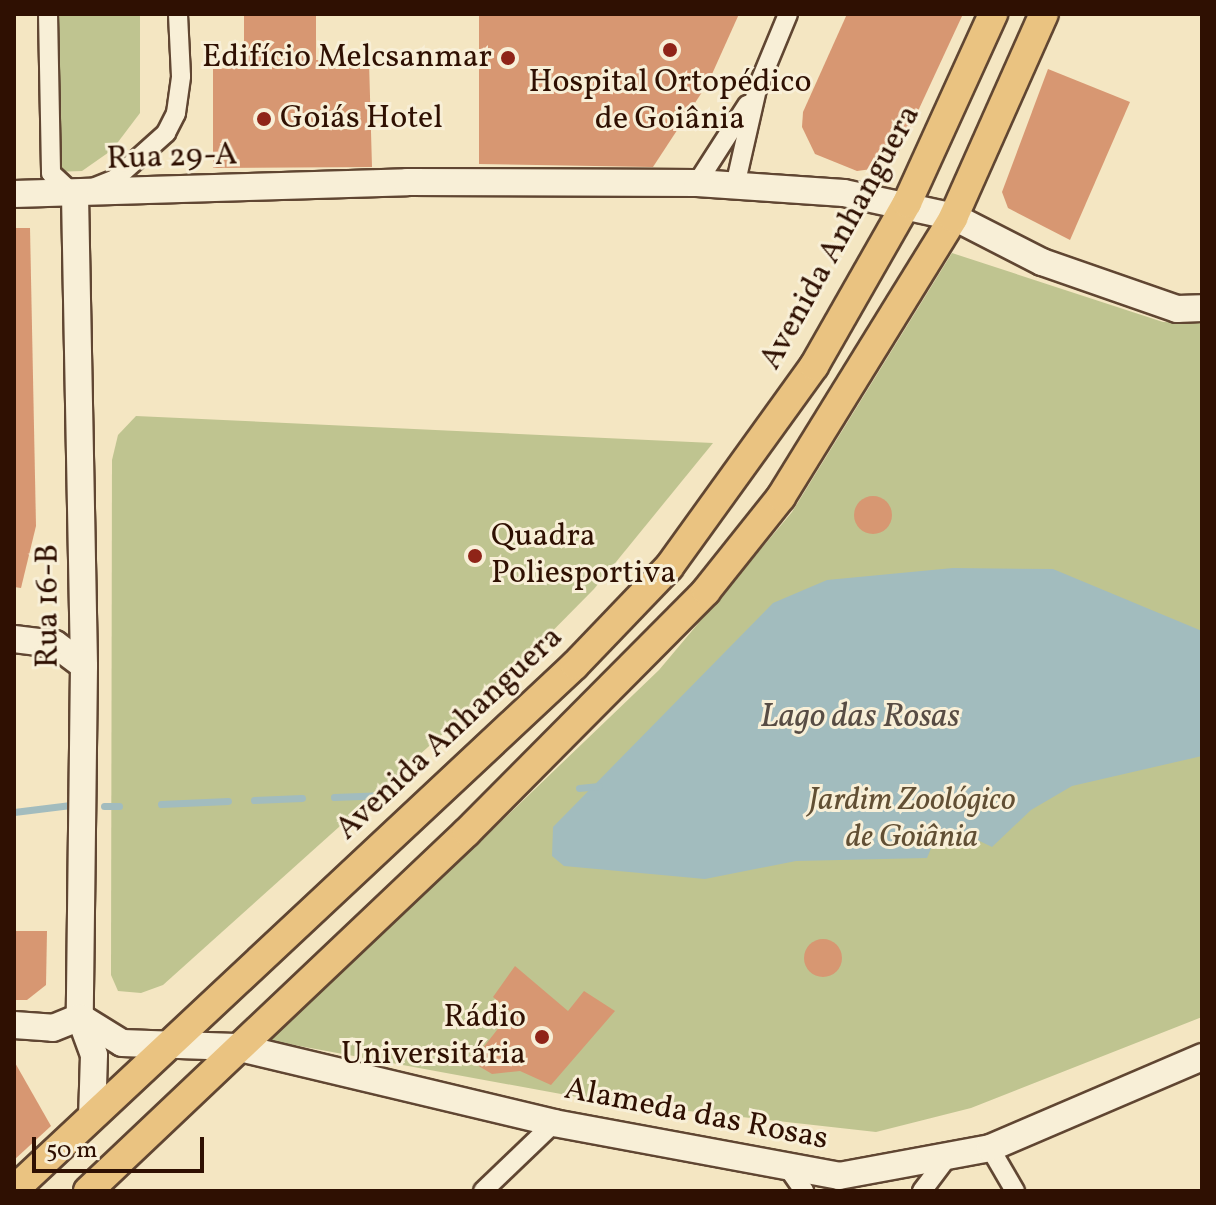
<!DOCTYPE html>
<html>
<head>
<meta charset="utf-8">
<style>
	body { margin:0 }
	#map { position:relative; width:1216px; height:1205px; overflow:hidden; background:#f4e6c2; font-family:Vollkorn,serif }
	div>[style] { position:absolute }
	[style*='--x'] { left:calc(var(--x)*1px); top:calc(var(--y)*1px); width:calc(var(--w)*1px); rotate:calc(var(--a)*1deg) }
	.green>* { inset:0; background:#bfc490 }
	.water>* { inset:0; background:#a2bcbe }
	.stream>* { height:7px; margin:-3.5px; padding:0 3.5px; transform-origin:3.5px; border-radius:3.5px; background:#a2bcbe }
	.building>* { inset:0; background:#d79772 }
	.round { border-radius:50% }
	.roads { filter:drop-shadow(2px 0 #604632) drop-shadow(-2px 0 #604632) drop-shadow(0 2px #604632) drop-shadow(0 -2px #604632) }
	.street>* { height:18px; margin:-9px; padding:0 9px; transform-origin:9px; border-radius:9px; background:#f8efd7 }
	.secondary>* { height:26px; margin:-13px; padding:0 13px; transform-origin:13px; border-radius:13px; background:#f8efd7 }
	.primary>* { height:28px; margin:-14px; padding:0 14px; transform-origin:14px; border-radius:14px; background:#eac381 }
	.dots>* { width:22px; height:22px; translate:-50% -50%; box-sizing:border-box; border:4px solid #f8efd7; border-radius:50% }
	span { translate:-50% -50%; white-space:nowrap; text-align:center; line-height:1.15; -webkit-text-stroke:6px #f8efd7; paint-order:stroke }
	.poi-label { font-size:32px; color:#2f1002 }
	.right { translate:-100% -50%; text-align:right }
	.left { translate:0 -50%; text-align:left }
	.street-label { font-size:32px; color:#2f1002 }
	.park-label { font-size:32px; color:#614f34; font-style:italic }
	.water-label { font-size:34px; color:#574c44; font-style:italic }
	.frame { position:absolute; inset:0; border:16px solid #2f1002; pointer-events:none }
	.scale { position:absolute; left:32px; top:1137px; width:172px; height:36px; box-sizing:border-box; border:4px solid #2f1002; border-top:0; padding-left:10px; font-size:24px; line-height:28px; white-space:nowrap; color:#2f1002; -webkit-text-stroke:6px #f8efd7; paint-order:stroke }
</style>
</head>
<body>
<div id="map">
	<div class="green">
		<i style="clip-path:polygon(54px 14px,140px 14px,140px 113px,112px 150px,82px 171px,52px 172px)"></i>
		<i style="clip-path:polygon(952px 253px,1163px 322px,1202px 323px,1202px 1017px,971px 1108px,876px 1132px,599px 1101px,256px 1038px,486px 836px,659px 670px,792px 512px)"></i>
		<i style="clip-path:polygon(136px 416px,713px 443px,594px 589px,516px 668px,163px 985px,141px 993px,118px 991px,111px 975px,112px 460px,118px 435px)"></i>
	</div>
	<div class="water">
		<i style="clip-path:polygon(953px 568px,1053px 569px,1202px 631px,1202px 756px,1072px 786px,1031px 810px,992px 847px,963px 833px,935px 839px,927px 858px,796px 861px,705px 879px,564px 866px,552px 856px,553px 827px,773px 603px,827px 580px)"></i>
	</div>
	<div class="stream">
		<i style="--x:579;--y:788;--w:20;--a:-6"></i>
		<i style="--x:334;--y:797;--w:53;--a:-2.2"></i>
		<i style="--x:254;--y:800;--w:48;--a:-2.4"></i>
		<i style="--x:161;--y:804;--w:67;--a:-2.6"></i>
		<i style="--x:104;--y:806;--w:15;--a:0"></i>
		<i style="--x:14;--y:812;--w:57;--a:-7"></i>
	</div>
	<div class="building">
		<i style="clip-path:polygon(244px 14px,316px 14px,316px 60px,369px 61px,372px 167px,213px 168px,213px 69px,244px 67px)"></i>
		<i style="clip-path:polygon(479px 14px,739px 14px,708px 83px,653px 167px,479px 164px)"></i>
		<i style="clip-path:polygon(847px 14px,963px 14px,899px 152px,879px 168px,857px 171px,815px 154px,802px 127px,803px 112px)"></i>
		<i style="clip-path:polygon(1048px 69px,1130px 102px,1070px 240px,1008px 208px,1002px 192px)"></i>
		<i style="clip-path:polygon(14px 228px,30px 228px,36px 526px,21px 588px,14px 587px)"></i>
		<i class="round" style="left:854px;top:496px;width:38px;height:38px"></i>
		<i style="clip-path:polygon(14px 931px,47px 931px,46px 985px,27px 1000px,14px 1000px)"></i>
		<i class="round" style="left:804px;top:939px;width:38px;height:38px"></i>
		<i style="clip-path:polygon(515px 966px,568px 1011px,584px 991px,615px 1011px,551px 1085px,520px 1071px,492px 1074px,472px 1062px,511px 1012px,493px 997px)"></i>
		<i style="clip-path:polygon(14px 1061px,51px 1126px,14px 1160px)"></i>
	</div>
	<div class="roads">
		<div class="street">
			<i style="--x:48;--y:14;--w:159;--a:88.9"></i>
			<i style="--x:51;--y:173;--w:33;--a:43"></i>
			<i style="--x:75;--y:195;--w:43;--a:-21.8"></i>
			<i style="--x:115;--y:179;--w:69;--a:-42"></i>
			<i style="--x:166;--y:133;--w:22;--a:-63"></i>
			<i style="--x:176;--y:113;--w:37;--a:-82"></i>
			<i style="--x:181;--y:76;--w:62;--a:-92.8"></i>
			<i style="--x:697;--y:183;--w:93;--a:-57.3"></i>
			<i style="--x:735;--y:186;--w:99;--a:-77.2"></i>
			<i style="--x:757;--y:89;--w:81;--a:-67.5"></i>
			<i style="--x:990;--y:1148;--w:50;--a:59.8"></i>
			<i style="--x:786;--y:1165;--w:32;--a:55"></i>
			<i style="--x:483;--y:1191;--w:98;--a:-43.8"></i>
			<i style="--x:922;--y:1191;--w:40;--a:-53"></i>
		</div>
		<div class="secondary">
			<i style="--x:14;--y:194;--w:393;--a:-1.7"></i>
			<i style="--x:407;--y:182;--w:290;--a:0.2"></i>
			<i style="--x:697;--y:183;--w:147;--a:3.9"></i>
			<i style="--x:844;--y:193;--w:113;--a:12.3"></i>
			<i style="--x:954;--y:217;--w:99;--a:27.1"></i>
			<i style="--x:1042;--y:262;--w:143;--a:19.2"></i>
			<i style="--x:1177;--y:309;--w:25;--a:-2"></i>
			<i style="--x:75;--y:195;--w:471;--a:88.9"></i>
			<i style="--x:84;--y:666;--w:351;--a:90.7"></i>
			<i style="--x:80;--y:1017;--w:40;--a:69.8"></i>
			<i style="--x:94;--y:1055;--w:62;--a:91.8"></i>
			<i style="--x:14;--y:639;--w:41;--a:7"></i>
			<i style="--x:55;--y:644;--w:36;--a:37"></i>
			<i style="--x:80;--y:1017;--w:49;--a:31.8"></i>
			<i style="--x:122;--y:1043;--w:114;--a:2"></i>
			<i style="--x:236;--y:1047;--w:327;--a:13.4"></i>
			<i style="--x:554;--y:1123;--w:290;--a:10.5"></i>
			<i style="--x:839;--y:1176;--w:154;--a:-10.5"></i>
			<i style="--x:990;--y:1148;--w:231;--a:-23.2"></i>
			<i style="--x:14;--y:1025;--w:39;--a:4"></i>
			<i style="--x:53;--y:1028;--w:29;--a:-22"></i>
		</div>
		<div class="primary">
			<i style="--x:14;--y:1190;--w:768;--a:-43.1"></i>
			<i style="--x:575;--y:665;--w:136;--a:-46.2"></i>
			<i style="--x:669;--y:567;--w:248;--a:-54.2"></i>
			<i style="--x:814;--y:366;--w:188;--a:-60.3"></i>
			<i style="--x:907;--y:203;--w:208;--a:-65.5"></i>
			<i style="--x:88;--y:1191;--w:522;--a:-43.45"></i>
			<i style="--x:467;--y:832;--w:339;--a:-45.2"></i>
			<i style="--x:706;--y:591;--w:120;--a:-51.4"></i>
			<i style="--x:781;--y:497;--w:328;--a:-58.3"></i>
			<i style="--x:953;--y:218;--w:223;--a:-66"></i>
		</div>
	</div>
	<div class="dots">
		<i style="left:670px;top:50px;background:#8f2418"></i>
		<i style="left:508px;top:58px;background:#8f2418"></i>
		<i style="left:264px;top:119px;background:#8f2418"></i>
		<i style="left:475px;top:556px;background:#8f2418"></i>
		<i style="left:542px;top:1037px;background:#8f2418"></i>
	</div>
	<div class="poi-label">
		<span class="right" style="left:492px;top:58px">Edifício Melcsanmar</span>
		<span style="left:670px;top:102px">Hospital Ortopédico<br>de Goiânia</span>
		<span class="left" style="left:280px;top:119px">Goiás Hotel</span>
		<span class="left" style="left:491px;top:556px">Quadra<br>Poliesportiva</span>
		<span class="right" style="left:526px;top:1037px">Rádio<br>Universitária</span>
	</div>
	<div class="street-label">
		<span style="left:172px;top:158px;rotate:-2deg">Rua 29-A</span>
		<span style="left:841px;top:238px;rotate:-61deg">Avenida Anhanguera</span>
		<span style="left:49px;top:606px;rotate:-90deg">Rua 16-B</span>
		<span style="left:450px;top:734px;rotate:-43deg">Avenida Anhanguera</span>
		<span style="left:696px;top:1115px;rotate:11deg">Alameda das Rosas</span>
	</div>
	<div class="park-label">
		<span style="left:912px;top:820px">Jardim Zoológico<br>de Goiânia</span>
	</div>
	<div class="water-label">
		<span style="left:860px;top:718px">Lago das Rosas</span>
	</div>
	<div class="frame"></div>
	<div class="scale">50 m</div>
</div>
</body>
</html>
